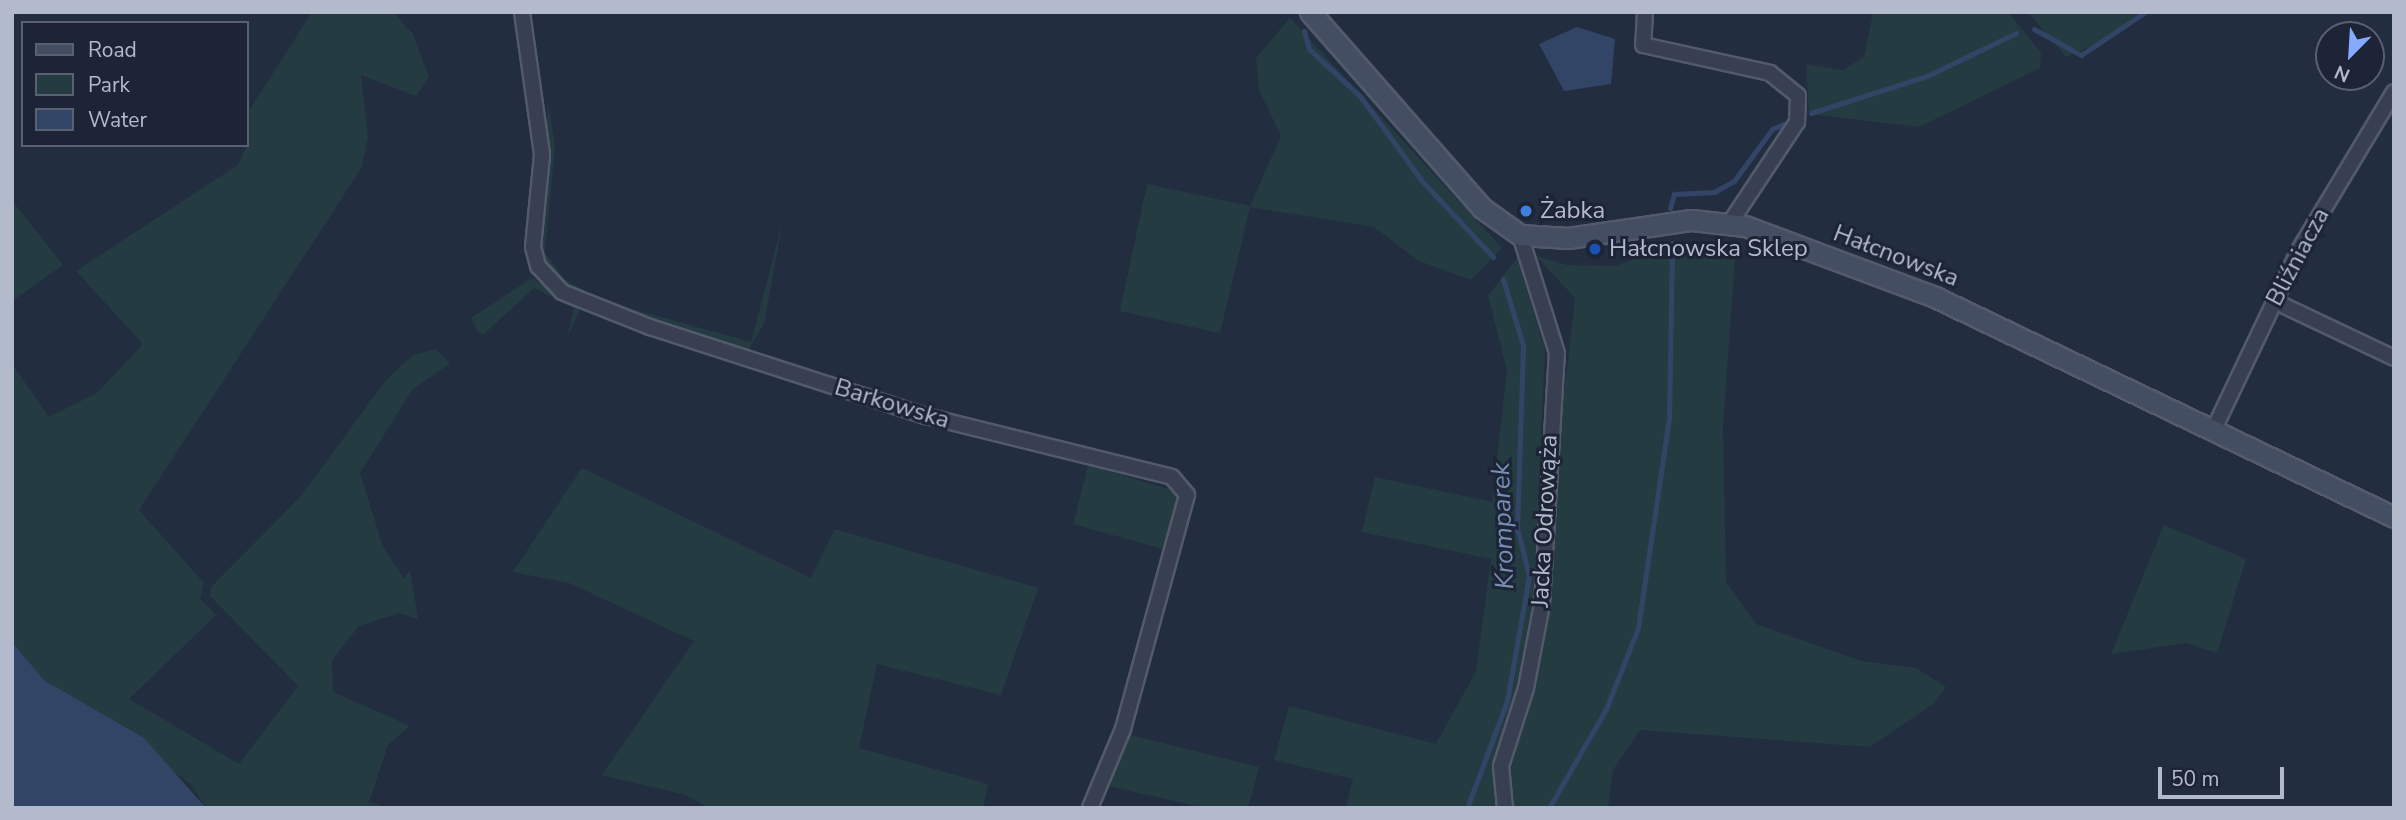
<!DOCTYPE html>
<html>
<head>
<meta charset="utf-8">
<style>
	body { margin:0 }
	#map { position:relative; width:2406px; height:820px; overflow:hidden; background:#222d40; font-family:"Nunito Sans",sans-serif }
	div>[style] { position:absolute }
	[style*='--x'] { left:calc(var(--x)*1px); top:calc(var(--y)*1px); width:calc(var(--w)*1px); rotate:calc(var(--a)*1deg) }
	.green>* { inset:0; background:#243c41 }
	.water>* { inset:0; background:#334567 }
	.stream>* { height:5px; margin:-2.5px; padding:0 2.5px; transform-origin:2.5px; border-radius:2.5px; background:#334567 }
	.roads { filter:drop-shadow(2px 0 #525a6b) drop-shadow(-2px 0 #525a6b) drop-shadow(0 2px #525a6b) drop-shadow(0 -2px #525a6b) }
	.street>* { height:14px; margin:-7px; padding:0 7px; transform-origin:7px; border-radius:7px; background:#373f50 }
	.secondary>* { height:19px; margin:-9.5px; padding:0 9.5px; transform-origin:9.5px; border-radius:9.5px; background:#444e63 }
	.dots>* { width:19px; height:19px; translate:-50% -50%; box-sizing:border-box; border:4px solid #1c2435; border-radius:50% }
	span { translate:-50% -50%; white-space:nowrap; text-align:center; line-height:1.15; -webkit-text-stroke:6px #1c2435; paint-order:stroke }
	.poi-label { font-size:24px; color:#b3bacb }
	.left { translate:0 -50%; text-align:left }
	.street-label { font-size:24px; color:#b3bacb }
	.water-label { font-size:26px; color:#788eb5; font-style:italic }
	.frame { position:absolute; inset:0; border:14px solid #b3bacb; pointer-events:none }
	.legend { position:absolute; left:21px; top:21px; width:228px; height:126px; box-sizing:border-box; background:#1c2435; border:2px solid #586071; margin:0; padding:9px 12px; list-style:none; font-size:21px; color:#b3bacb }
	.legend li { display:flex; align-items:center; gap:14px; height:35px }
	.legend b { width:35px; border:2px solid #586071 }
	.north { position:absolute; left:2315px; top:21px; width:70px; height:70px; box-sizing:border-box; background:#1c2435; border:2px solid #586071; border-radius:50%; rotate:204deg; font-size:19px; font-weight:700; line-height:28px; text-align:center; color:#b3bacb }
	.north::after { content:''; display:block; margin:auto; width:24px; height:32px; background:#84abff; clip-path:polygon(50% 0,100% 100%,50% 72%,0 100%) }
	.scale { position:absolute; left:2158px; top:767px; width:126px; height:32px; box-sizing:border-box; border:4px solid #b3bacb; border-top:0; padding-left:9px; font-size:21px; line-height:24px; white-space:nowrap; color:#b3bacb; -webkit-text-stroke:5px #1c2435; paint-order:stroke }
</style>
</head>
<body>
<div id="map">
	<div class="green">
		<i style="clip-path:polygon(312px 12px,393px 12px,413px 34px,429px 77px,416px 96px,361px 75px,368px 136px,362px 167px,139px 510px,204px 583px,200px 599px,216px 615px,129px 699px,239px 764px,298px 686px,210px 596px,211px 587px,301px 496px,386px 380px,413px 355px,436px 349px,450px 363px,412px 390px,360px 473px,383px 547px,404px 579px,410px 570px,418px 619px,399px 613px,359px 626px,332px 660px,333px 692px,410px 726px,388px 745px,369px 802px,390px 808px,206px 808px,191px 784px,45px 681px,12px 642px,12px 364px,49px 417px,97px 393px,143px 344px,76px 271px,238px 165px,247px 145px,247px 114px)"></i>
		<i style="clip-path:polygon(1873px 12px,2008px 12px,2041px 53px,2040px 68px,1919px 127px,1809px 114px,1806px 64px,1843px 70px,1864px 57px)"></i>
		<i style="clip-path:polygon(2028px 12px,2141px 12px,2096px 44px,2066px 57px)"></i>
		<i style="clip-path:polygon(1290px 18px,1502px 248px,1471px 280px,1419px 261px,1374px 227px,1250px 207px,1220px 333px,1120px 311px,1147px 184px,1250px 206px,1281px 136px,1259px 90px,1256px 58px)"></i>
		<i style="clip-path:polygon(548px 103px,555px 146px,545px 252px,564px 279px,598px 298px,596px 303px,561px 283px,539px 249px)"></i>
		<i style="clip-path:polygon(14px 203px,63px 265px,12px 301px,12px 204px)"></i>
		<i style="clip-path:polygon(783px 220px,764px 324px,748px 350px,617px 312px,618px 305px,751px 342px)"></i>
		<i style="clip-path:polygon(1675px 245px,1736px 245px,1723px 425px,1726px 582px,1756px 624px,1861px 661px,1916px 668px,1946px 687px,1933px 704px,1870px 747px,1640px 730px,1613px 770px,1608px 808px,1346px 808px,1353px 779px,1274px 760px,1289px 706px,1436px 744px,1476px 671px,1491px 559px,1362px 532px,1375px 477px,1492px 502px,1507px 371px,1488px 296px,1517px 258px,1545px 350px,1538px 501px,1550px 519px,1575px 298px,1536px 256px,1567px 265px,1615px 266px)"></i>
		<i style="clip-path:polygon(532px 278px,580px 310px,567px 338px,574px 308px,534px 288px,483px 335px,477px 330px,471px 318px)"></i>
		<i style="clip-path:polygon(1088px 465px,1172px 490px,1178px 501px,1163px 549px,1073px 524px)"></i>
		<i style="clip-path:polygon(582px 468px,811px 578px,835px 529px,1038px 588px,1001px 695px,877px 664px,859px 748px,988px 784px,983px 808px,709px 808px,686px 795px,602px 775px,694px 641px,569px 583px,513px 572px)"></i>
		<i style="clip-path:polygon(2164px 525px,2246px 559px,2217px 653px,2187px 643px,2111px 654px)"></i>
		<i style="clip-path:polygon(1127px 734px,1259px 767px,1248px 808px,1205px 808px,1109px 786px)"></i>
	</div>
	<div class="water">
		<i style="clip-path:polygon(1577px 27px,1615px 39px,1611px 84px,1564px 91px,1539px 44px)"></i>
		<i style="clip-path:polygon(12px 642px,45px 681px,144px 738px,206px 808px,12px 808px)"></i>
	</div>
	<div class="stream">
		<i style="--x:2034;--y:29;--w:54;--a:29"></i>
		<i style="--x:2081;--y:55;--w:77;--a:-33.9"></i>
		<i style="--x:1304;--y:31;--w:19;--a:74"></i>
		<i style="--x:1309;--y:49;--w:69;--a:42.7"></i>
		<i style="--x:1360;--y:96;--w:105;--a:53.9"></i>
		<i style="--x:1422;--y:181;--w:104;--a:46.9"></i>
		<i style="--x:1811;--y:113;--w:122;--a:-17.7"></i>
		<i style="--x:1927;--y:76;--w:99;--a:-25.8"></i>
		<i style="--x:1670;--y:208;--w:15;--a:-74"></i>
		<i style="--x:1674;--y:194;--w:40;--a:-2.9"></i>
		<i style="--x:1714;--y:192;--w:23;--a:-29"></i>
		<i style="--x:1734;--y:181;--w:64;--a:-53.8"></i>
		<i style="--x:1772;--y:129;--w:13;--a:-23"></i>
		<i style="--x:1467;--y:808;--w:114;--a:-69.5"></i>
		<i style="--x:1507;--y:701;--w:127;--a:-80"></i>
		<i style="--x:1529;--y:576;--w:49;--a:-104"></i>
		<i style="--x:1517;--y:528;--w:183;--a:-88.1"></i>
		<i style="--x:1523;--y:345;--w:69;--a:-106.9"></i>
		<i style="--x:1549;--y:808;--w:114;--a:-60.1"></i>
		<i style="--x:1606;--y:709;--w:87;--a:-68.4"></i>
		<i style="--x:1638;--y:628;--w:211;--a:-81.6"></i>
		<i style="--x:1669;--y:419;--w:176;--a:-89"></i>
	</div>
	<div class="roads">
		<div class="street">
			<i style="--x:522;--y:12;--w:144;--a:82"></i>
			<i style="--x:542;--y:155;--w:92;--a:95.6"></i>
			<i style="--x:533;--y:247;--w:20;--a:75"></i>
			<i style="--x:538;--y:266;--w:35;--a:47"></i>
			<i style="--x:562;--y:292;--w:95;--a:21.7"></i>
			<i style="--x:650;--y:327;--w:290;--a:17.9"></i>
			<i style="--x:926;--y:416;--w:253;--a:13.9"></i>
			<i style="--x:1172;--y:477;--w:23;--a:50"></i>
			<i style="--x:1187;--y:495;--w:243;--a:105.3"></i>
			<i style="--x:1123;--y:729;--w:86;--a:112.7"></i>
			<i style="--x:1645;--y:12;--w:33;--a:93"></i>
			<i style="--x:1643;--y:45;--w:130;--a:12.4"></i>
			<i style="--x:1770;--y:73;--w:36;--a:39"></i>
			<i style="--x:1798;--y:96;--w:26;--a:92"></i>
			<i style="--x:1797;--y:122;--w:121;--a:123.6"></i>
			<i style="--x:2274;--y:301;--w:133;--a:25.4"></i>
			<i style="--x:2214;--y:429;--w:198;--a:-64.6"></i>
			<i style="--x:2299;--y:250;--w:184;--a:-59"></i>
			<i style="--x:1505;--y:808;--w:42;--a:-95.4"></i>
			<i style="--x:1501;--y:766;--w:82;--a:-72.2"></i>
			<i style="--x:1526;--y:688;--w:86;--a:-79.2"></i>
			<i style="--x:1542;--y:604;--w:251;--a:-86.6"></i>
			<i style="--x:1557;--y:353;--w:124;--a:-107.4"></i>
		</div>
		<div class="secondary">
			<i style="--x:1310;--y:12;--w:261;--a:48.7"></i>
			<i style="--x:1482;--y:208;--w:47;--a:35.4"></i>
			<i style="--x:1520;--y:235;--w:48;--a:3.6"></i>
			<i style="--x:1568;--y:238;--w:125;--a:-8.3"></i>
			<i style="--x:1692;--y:220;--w:53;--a:6.5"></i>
			<i style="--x:1745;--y:226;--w:203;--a:20.5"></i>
			<i style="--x:1935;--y:297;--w:509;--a:25.61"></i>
		</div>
	</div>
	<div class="dots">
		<i style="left:1526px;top:211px;background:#3f7fe0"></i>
		<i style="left:1595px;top:249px;background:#1a4fb4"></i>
	</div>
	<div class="poi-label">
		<span class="left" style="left:1540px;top:211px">Żabka</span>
		<span class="left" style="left:1609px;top:249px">Hałcnowska Sklep</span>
	</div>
	<div class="street-label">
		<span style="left:1896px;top:256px;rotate:21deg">Hałcnowska</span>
		<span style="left:2298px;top:257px;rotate:-62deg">Bliźniacza</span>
		<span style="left:892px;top:404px;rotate:17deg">Barkowska</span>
		<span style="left:1545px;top:521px;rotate:-87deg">Jacka Odrowąża</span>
	</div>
	<div class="water-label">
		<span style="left:1503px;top:526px;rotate:-92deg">Kromparek</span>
	</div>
	<div class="frame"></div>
	<ul class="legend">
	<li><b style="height:9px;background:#444e63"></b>Road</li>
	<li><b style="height:19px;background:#243c41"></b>Park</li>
	<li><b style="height:19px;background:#334567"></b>Water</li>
	</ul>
	<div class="north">N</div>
	<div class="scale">50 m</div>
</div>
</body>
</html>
